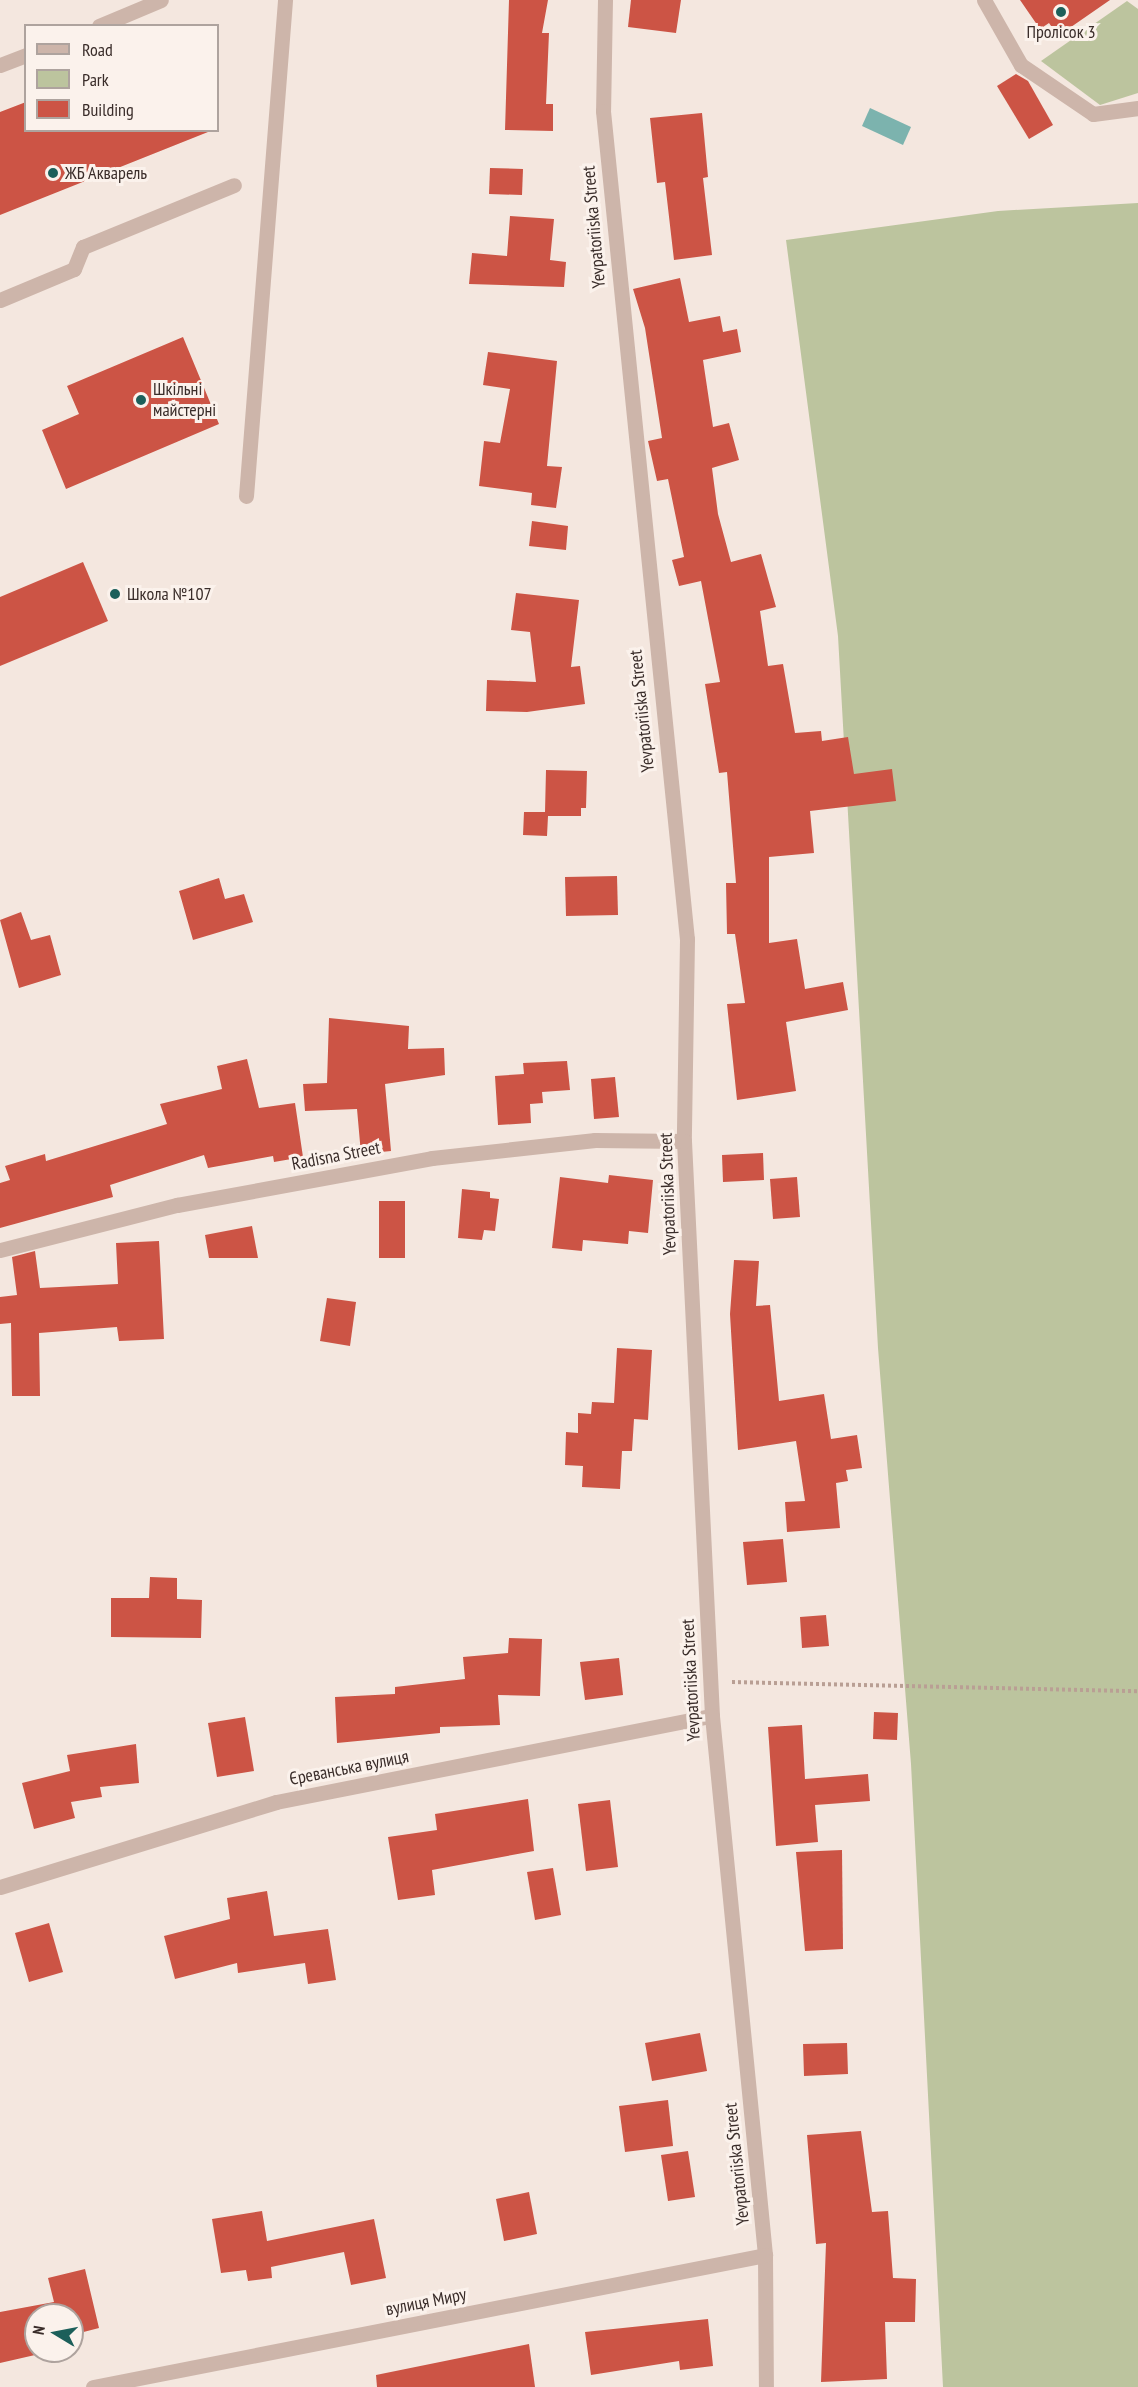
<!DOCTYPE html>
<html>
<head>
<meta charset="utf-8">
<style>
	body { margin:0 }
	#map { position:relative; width:1138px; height:2387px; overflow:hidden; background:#f4e7df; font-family:"PT Sans Narrow",sans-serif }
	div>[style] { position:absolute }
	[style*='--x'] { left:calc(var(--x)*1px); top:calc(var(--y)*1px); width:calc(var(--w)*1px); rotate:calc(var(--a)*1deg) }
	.green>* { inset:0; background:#bcc49e }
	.water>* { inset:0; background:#7cb3ae }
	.building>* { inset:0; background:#cc5445 }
	.path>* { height:4px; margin-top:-2px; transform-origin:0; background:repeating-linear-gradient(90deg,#b99f94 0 3px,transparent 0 6px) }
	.minor>* { height:15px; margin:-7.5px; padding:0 7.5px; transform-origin:7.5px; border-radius:7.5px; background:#cdb5aa }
	.dots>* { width:16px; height:16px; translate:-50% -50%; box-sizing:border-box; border:3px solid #fbf2ec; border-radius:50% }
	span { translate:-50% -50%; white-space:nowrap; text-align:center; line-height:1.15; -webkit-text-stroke:6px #fbf2ec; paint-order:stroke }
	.poi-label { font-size:18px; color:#3a2d2a }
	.left { translate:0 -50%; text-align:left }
	.street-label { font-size:18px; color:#3a2d2a }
	.legend { position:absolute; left:24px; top:24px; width:195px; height:108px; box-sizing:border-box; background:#fbf2ec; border:2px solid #aea39e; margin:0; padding:8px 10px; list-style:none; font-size:18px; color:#3a2d2a }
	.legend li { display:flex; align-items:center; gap:12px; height:30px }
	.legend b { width:30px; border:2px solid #aea39e }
	.north { position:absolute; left:24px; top:2303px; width:60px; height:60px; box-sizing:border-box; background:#fbf2ec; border:2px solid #aea39e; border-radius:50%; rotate:280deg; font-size:16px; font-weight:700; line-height:24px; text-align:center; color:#3a2d2a }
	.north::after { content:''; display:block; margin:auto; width:21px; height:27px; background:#1c5f5a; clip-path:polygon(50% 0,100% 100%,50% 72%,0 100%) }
</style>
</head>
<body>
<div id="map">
	<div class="green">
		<i style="clip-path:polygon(1127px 1px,1138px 9px,1138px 93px,1100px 105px,1041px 61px)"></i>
		<i style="clip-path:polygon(1138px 203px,1138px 2387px,943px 2387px,911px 1764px,878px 1348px,838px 636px,786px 240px,998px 211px)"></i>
	</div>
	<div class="water">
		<i style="clip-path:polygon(870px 108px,911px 127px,903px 145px,862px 126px)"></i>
	</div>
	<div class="building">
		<i style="clip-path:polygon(509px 0,548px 0,542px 33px,549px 33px,546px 104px,553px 104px,553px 131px,505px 130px)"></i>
		<i style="clip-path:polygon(631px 0,681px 0,676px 33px,628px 27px)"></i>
		<i style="clip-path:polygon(1020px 0,1110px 0,1058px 36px,1049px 23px,1040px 29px)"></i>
		<i style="clip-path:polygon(1016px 74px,1028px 81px,1053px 125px,1029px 139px,997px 86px)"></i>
		<i style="clip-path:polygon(26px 102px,26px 130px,208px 132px,0 215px,0 112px)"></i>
		<i style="clip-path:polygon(702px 113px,708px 177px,703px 178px,712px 255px,674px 260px,665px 182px,657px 183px,650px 118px)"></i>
		<i style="clip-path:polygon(490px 168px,523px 169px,522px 195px,489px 194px)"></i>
		<i style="clip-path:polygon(510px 216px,554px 219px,550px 260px,566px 262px,564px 287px,469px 284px,472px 253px,507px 256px)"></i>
		<i style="clip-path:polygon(680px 278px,689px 322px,720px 316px,723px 332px,737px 329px,741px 352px,703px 360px,713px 427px,729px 423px,739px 460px,712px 468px,718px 514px,731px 562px,761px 554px,776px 607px,760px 611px,768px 666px,783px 664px,795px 733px,821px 731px,822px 741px,848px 737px,854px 774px,892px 769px,896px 801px,810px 811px,814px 853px,769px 857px,769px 943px,797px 939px,805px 989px,843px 982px,848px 1010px,786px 1022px,796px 1091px,737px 1100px,727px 1004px,745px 1003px,735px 934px,727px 934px,726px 883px,736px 883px,727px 772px,719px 773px,705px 684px,720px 682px,701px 581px,679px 586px,672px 560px,684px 557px,668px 479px,657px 481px,648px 441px,662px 438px,645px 328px,633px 289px)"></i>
		<i style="clip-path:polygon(183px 337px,219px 424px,66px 489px,42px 430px,79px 414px,67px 386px)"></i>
		<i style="clip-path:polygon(488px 352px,557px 361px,547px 466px,562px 467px,556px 508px,531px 505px,532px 493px,479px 486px,484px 441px,500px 443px,510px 389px,483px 385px)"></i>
		<i style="clip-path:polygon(532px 521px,568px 526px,566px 550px,529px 546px)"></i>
		<i style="clip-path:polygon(83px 562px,108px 621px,0 666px,0 597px)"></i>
		<i style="clip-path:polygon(516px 593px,579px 600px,571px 667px,580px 666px,585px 704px,527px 712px,486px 711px,487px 680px,536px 682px,530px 632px,511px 630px)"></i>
		<i style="clip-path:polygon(546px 770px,587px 771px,586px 808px,581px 808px,581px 816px,548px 816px,547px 836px,523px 835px,524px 812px,545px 812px)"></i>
		<i style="clip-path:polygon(617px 876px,618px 915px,566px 916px,565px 877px)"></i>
		<i style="clip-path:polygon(219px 878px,225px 899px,244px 894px,253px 922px,193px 940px,179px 891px)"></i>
		<i style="clip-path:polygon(21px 912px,31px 940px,50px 935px,61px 975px,19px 988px,0 920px)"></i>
		<i style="clip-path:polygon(329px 1018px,409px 1026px,408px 1049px,444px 1048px,445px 1075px,385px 1084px,391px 1151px,361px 1154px,357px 1109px,305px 1111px,303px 1084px,327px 1083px)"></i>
		<i style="clip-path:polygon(247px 1059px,259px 1108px,295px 1103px,303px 1157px,274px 1162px,273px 1156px,208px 1168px,204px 1155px,110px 1185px,113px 1197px,0 1228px,0 1183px,10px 1180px,5px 1166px,45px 1154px,46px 1161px,167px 1124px,160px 1104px,222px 1089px,217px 1066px)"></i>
		<i style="clip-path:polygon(567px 1061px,570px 1090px,542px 1092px,543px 1103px,530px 1104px,531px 1123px,498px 1125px,495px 1076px,524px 1074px,523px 1063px)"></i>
		<i style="clip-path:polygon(615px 1077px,619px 1117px,594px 1119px,591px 1079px)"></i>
		<i style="clip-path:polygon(763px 1153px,764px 1180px,723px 1182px,722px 1155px)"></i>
		<i style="clip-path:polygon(609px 1175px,653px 1180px,648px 1233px,629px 1231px,628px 1244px,583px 1240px,582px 1251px,552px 1248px,560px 1177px,608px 1183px)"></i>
		<i style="clip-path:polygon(797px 1177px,800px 1217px,773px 1219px,770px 1179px)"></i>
		<i style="clip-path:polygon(462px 1189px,490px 1192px,490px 1198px,499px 1199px,495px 1231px,484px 1230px,482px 1240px,458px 1238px)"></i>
		<i style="clip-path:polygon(379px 1201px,405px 1201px,405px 1258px,379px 1258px)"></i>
		<i style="clip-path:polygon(252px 1226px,258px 1258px,209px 1258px,205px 1235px)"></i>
		<i style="clip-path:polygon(159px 1241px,164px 1339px,119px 1341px,117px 1327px,39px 1333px,40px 1396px,12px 1396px,11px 1323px,0 1324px,0 1297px,17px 1295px,12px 1257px,35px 1251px,40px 1288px,118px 1284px,116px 1243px)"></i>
		<i style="clip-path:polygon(734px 1260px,759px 1261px,756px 1306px,770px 1305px,779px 1401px,824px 1394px,831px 1439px,857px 1435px,862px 1468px,846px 1470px,848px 1481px,836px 1483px,840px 1528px,787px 1532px,785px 1502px,805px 1501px,796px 1441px,738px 1450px,730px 1314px)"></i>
		<i style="clip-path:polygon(327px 1298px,356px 1302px,350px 1346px,320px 1341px)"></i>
		<i style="clip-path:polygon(617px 1348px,652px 1350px,648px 1420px,634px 1419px,632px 1451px,622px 1451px,620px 1489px,582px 1487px,583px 1466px,565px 1465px,566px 1432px,578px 1433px,578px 1413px,591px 1414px,592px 1402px,614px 1403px)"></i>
		<i style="clip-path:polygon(783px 1539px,787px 1582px,747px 1585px,743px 1542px)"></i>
		<i style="clip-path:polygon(150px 1577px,177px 1578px,177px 1599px,202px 1600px,201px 1638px,111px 1637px,111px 1598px,149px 1598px)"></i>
		<i style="clip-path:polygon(826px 1615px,829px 1646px,802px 1648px,800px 1617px)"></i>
		<i style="clip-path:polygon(509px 1638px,542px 1639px,540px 1696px,498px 1695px,500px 1725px,440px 1727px,440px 1733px,337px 1743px,335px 1697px,395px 1694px,395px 1687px,465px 1679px,463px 1657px,508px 1653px)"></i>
		<i style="clip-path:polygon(619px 1658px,623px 1695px,585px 1700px,580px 1662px)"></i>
		<i style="clip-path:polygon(874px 1712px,898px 1713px,897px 1740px,873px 1739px)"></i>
		<i style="clip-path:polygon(245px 1717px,254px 1771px,217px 1777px,208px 1723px)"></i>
		<i style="clip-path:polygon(802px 1725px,805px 1779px,868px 1774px,870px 1801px,815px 1805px,818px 1842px,776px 1846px,768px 1727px)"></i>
		<i style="clip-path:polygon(136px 1744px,139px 1783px,100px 1787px,102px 1797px,71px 1802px,75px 1818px,34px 1829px,22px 1783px,70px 1771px,67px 1755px)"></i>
		<i style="clip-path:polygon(528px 1799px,534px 1851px,432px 1870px,435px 1895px,398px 1900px,388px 1837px,437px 1830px,435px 1814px)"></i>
		<i style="clip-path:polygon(610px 1800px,618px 1867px,586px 1871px,578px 1804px)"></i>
		<i style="clip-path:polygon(842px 1850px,843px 1949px,805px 1951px,796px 1852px)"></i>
		<i style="clip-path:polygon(553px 1868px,561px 1915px,535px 1920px,527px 1872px)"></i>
		<i style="clip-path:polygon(267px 1891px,274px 1936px,328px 1929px,336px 1980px,308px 1984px,305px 1963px,238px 1973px,237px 1963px,175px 1979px,164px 1936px,230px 1919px,227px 1898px)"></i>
		<i style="clip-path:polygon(49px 1923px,63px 1972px,29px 1982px,15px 1933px)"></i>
		<i style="clip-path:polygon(700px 2033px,707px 2071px,652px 2081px,645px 2043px)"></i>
		<i style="clip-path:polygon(847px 2043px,848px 2074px,804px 2076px,803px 2044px)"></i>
		<i style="clip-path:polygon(668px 2100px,673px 2146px,625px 2152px,619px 2106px)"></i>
		<i style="clip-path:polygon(861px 2131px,872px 2212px,888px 2211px,893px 2278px,916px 2279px,915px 2322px,885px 2322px,887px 2379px,821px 2382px,826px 2243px,816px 2244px,807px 2135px)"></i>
		<i style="clip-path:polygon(688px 2151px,695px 2197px,668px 2201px,661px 2155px)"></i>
		<i style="clip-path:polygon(529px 2192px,537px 2234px,504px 2241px,496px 2199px)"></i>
		<i style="clip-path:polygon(262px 2211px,267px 2241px,374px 2219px,386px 2278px,351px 2285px,344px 2252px,271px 2267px,272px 2278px,248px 2281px,246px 2270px,221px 2273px,212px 2219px)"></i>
		<i style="clip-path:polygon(85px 2269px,99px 2328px,72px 2335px,72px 2315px,36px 2315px,35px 2355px,0 2363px,0 2312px,54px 2302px,48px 2278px)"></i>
		<i style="clip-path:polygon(708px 2319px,713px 2366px,680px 2370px,679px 2361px,591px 2375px,585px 2332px)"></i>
		<i style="clip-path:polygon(529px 2344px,535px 2387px,377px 2387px,376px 2375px)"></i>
	</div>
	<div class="path">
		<i style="--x:732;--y:1682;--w:406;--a:1.3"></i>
	</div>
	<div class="minor">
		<i style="--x:605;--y:0;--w:111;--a:91"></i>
		<i style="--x:603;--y:111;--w:832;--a:84.21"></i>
		<i style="--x:687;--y:939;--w:202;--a:90.9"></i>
		<i style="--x:684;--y:1141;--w:576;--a:87.21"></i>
		<i style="--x:712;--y:1716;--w:542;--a:84.38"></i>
		<i style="--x:765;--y:2255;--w:132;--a:89.6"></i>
		<i style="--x:984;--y:0;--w:75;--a:60.4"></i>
		<i style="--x:1021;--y:65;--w:87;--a:34.2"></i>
		<i style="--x:1093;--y:114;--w:45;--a:-7.6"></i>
		<i style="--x:99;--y:26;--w:67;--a:-22.8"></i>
		<i style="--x:0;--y:65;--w:28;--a:-21"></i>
		<i style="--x:0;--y:300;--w:80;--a:-22.7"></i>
		<i style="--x:74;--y:269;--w:24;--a:-68"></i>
		<i style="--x:83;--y:247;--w:163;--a:-22.3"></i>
		<i style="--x:246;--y:496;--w:498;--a:-85.5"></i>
		<i style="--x:0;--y:1250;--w:183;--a:-14.3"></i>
		<i style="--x:177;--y:1205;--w:259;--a:-10.4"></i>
		<i style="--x:432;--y:1158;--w:164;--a:-6.3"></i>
		<i style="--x:595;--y:1140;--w:89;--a:0.6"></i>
		<i style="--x:0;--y:1887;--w:289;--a:-17.1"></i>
		<i style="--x:276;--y:1802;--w:444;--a:-11.2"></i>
		<i style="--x:93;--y:2387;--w:685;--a:-11.11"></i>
	</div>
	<div class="dots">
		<i style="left:1061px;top:12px;background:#1c5f5a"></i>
		<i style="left:53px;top:173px;background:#1c5f5a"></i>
		<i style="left:141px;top:400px;background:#1c5f5a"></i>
		<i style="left:115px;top:594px;background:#1c5f5a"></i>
	</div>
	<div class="poi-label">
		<span style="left:1061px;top:32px">Пролісок 3</span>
		<span class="left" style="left:65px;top:173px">ЖБ Акварель</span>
		<span class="left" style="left:153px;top:400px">Шкільні<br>майстерні</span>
		<span class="left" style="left:127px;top:594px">Школа №107</span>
	</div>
	<div class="street-label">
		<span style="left:594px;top:227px;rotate:-95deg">Yevpatoriiska Street</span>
		<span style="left:642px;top:711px;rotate:-96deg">Yevpatoriiska Street</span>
		<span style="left:336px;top:1156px;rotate:-11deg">Radisna Street</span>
		<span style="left:668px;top:1194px;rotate:-92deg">Yevpatoriiska Street</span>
		<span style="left:691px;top:1680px;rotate:-93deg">Yevpatoriiska Street</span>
		<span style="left:349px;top:1768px;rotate:-11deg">Єреванська вулиця</span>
		<span style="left:737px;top:2164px;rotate:-96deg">Yevpatoriiska Street</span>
		<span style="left:426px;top:2302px;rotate:-11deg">вулиця Миру</span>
	</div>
	<ul class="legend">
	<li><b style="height:8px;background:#cdb5aa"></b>Road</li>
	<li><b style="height:16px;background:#bcc49e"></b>Park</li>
	<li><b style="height:16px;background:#cc5445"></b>Building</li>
	</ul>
	<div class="north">N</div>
</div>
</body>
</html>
